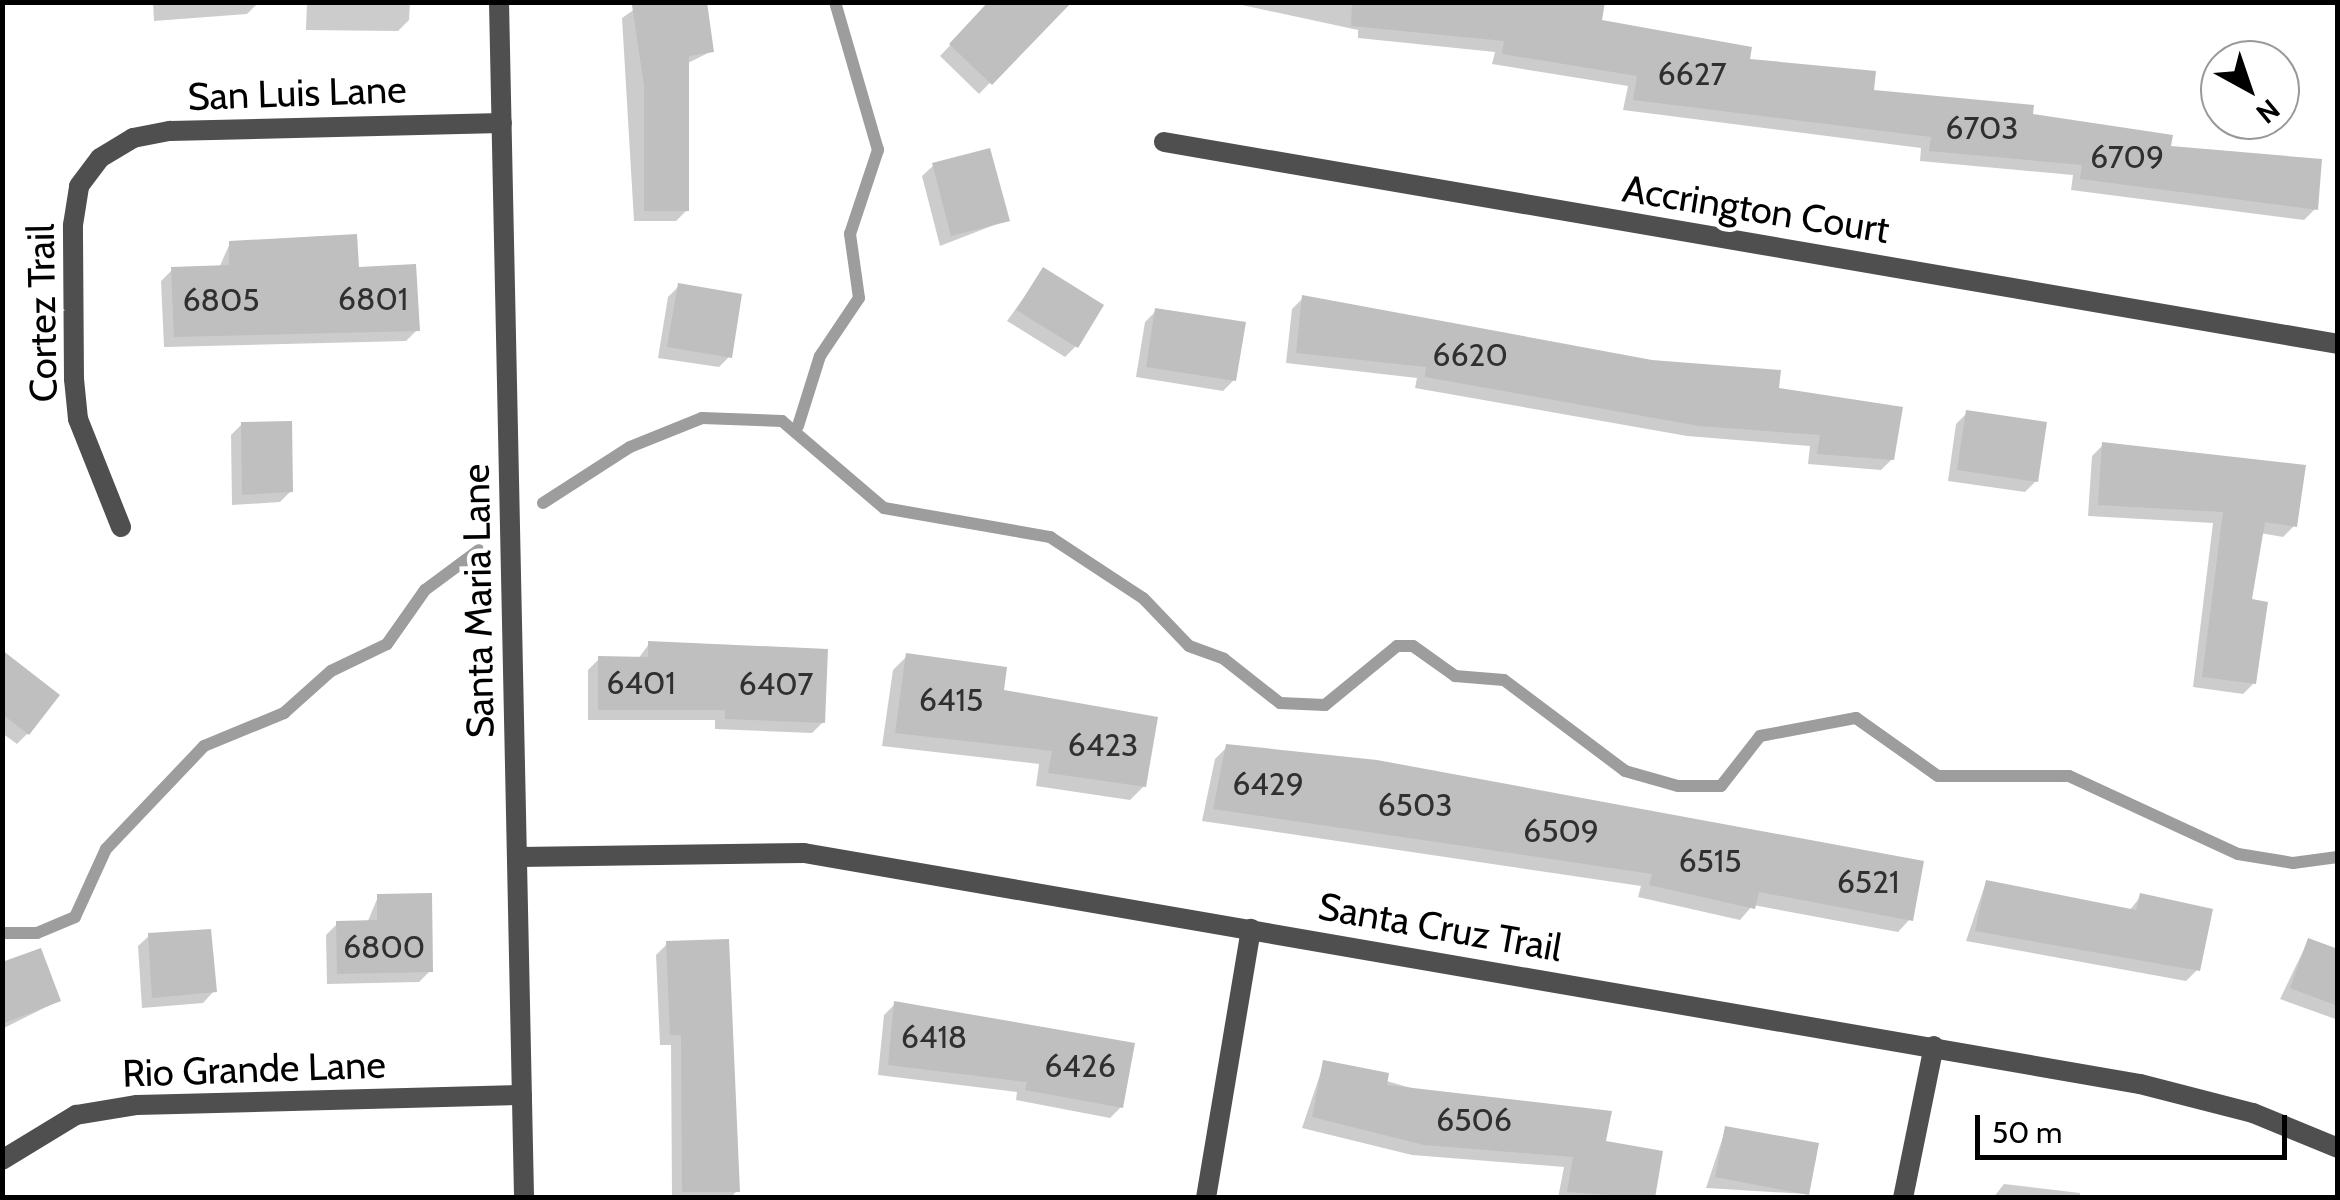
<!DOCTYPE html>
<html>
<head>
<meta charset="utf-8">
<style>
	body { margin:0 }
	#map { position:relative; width:2340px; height:1200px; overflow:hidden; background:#fff; font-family:Cabin,sans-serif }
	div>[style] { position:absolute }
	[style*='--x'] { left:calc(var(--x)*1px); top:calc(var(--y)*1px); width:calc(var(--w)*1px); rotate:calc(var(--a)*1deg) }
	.shadow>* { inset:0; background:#0003 }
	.stream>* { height:12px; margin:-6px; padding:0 6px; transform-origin:6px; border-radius:6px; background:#9d9d9d }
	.building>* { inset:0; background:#bfbfbf }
	.street>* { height:20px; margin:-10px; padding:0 10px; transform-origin:10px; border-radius:10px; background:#4f4f4f }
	span { translate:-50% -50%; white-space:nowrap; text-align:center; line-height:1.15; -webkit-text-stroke:9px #fff; paint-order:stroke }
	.number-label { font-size:32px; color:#303030 }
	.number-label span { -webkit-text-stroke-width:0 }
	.street-label { font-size:38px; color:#000 }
	.frame { position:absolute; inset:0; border:5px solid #000; pointer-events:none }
	.north { position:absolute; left:2200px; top:40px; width:100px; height:100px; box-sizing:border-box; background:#fff; border:2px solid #999; border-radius:50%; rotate:140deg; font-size:28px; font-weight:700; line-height:40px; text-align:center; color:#000 }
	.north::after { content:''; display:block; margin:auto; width:35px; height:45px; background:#000; clip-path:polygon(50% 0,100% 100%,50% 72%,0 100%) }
	.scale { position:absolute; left:1975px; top:1115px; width:312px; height:45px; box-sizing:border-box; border:5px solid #000; border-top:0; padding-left:12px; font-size:30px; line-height:35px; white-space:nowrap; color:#000; -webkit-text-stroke:8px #fff; paint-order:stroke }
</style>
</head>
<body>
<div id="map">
	<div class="shadow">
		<i style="clip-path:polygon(153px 2px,258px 2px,258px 3px,247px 14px,154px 21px)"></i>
		<i style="clip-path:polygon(307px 2px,410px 2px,409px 20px,398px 31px,306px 30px)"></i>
		<i style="clip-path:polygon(645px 2px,705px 2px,712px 51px,686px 64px,687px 210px,676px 221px,634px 221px,622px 18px)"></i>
		<i style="clip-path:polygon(991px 2px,1054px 17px,979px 94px,940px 56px)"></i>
		<i style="clip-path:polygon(1228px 2px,1603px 2px,1599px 22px,1871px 93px,2168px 148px,2315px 209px,2304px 220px,2071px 190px,2073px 175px,1920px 161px,1921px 148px,1623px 110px,1628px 86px,1492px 64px,1495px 52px,1358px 38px,1358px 30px)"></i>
		<i style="clip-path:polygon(934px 165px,1007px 220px,940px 246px,922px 176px)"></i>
		<i style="clip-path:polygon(230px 243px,357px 270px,417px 330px,406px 341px,164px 347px,161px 281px,172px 270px,219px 268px)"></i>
		<i style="clip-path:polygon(1043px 271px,1076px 346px,1065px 357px,1007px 321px)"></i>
		<i style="clip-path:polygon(679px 286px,730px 356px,719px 367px,658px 358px,668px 297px)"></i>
		<i style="clip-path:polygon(1303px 298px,1777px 390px,1892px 459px,1881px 470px,1808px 464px,1810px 446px,1687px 436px,1415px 388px,1417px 378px,1286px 363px,1292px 309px)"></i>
		<i style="clip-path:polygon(1156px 311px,1234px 380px,1223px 391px,1136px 377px,1145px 322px)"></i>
		<i style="clip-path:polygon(1967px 413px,2036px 481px,2025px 492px,1948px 481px,1956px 424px)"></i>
		<i style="clip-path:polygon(242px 424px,291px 491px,280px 502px,232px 505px,231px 435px)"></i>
		<i style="clip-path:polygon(2103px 445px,2294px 526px,2283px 537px,2260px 533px,2249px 602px,2254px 683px,2243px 694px,2193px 687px,2213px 523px,2088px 516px,2092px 456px)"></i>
		<i style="clip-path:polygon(649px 644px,823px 722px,812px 733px,715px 729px,715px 720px,588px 720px,588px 670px,599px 659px,638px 659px)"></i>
		<i style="clip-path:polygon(2px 654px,28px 733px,17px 744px,2px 733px)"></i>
		<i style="clip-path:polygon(907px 656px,1001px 692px,1144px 786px,1130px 800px,1036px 786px,1039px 764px,882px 746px,893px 670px)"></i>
		<i style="clip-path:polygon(1227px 747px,1910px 919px,1898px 932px,1753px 905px,1740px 920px,1638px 897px,1641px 886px,1202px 821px,1215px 759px)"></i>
		<i style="clip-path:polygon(1986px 882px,2129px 911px,2141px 896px,2197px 970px,2186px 981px,1966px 941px)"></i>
		<i style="clip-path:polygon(378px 897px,430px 971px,419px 982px,327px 984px,326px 935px,337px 924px,367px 923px)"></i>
		<i style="clip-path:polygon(150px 935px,214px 991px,203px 1003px,142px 1008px,138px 946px)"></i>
		<i style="clip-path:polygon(2308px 941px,2338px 951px,2338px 1020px,2280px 999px)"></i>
		<i style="clip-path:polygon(667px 944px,737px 1191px,730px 1198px,672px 1198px,671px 1045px,660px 1045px,656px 955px)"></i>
		<i style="clip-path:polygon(2px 965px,58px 1001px,2px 1029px)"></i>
		<i style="clip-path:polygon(895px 1004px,1121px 1107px,1110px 1118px,1016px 1100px,1017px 1092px,878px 1075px,884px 1015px)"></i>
		<i style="clip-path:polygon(1324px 1063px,1603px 1143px,1652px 1198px,1558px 1198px,1564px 1167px,1412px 1155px,1302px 1128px)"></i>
		<i style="clip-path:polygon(1726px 1128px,1807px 1194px,1706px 1188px)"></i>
		<i style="clip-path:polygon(2004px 1184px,2080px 1193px,2080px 1198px,1993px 1198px)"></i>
	</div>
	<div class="stream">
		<i style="--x:798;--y:426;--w:73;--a:-72.6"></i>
		<i style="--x:820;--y:356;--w:70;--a:-56.1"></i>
		<i style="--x:859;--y:298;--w:65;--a:-98"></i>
		<i style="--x:850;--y:234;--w:89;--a:-71.6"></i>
		<i style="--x:878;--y:150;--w:154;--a:-106.2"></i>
		<i style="--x:543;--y:503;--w:103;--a:-32.8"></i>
		<i style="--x:630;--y:447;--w:78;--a:-21.9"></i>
		<i style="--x:702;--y:418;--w:80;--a:2.1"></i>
		<i style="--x:782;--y:421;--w:134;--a:40.5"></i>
		<i style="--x:884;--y:508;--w:169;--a:9.9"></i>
		<i style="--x:1050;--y:537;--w:111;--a:33.3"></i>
		<i style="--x:1143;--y:598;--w:66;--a:46.2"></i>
		<i style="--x:1189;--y:646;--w:37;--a:20"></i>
		<i style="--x:1224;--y:659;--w:71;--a:38.2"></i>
		<i style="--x:1280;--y:703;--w:45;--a:2.5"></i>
		<i style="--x:1325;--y:705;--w:93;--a:-39.3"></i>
		<i style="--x:1397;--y:646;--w:16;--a:0"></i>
		<i style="--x:1413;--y:646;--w:52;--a:35.5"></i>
		<i style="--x:1455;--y:676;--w:49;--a:4.7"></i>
		<i style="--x:1504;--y:680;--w:151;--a:36.9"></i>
		<i style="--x:1625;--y:771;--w:55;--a:15.8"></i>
		<i style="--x:1678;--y:786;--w:43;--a:0"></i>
		<i style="--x:1721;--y:786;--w:63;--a:-52"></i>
		<i style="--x:1760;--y:736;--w:98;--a:-10.6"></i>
		<i style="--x:1856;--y:718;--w:100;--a:35.3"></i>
		<i style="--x:1938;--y:776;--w:131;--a:0"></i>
		<i style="--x:2069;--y:776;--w:186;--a:24.8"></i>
		<i style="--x:2238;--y:854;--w:56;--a:9.3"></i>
		<i style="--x:2293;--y:863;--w:45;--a:-7.6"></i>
		<i style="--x:2;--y:933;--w:35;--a:0"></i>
		<i style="--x:37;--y:933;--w:41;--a:-22.8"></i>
		<i style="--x:75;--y:917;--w:75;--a:-65.5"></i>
		<i style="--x:106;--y:849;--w:142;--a:-46.4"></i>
		<i style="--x:204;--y:746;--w:87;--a:-22.4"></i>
		<i style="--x:284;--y:713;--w:63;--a:-41.8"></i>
		<i style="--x:331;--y:671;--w:62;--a:-25.7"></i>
		<i style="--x:387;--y:644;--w:66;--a:-54.9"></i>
		<i style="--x:425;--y:590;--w:67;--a:-36.5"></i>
	</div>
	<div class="building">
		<i style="clip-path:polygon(650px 2px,707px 2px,714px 52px,689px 56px,689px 211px,644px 211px,644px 86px,632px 5px)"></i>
		<i style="clip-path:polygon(988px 2px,1072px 2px,992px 85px,949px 44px)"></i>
		<i style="clip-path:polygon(1352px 2px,1605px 2px,1602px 20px,1752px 47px,1750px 59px,1876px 71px,1874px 90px,2034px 105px,2033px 114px,2173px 135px,2171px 146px,2322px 159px,2318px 210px,2080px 179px,2082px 165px,1929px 151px,1931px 137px,1633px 100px,1637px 76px,1502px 54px,1504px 41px,1351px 26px)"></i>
		<i style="clip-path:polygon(990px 148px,1010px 221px,951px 236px,932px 163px)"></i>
		<i style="clip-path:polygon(357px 234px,359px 267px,416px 264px,420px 331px,174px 337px,171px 267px,229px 265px,229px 241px)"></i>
		<i style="clip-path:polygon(1043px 267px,1104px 305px,1078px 348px,1016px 310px)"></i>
		<i style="clip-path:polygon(678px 283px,742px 294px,732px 358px,667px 347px)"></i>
		<i style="clip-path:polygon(1302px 295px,1652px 360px,1781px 370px,1779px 388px,1903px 407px,1894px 460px,1817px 454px,1820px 435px,1699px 426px,1425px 377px,1426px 367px,1296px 353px)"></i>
		<i style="clip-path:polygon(1155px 308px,1246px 322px,1236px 381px,1146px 367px)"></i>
		<i style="clip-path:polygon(1966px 410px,2047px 422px,2038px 482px,1957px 470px)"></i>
		<i style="clip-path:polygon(292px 421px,293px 492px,242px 495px,241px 422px)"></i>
		<i style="clip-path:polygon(2102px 442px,2306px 465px,2297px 527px,2265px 522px,2252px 599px,2268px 602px,2256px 684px,2202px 677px,2223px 512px,2098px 505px)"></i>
		<i style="clip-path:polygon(648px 641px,828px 649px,825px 723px,725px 719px,725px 710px,598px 710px,598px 656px,648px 657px)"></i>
		<i style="clip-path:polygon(2px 650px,60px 695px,29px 735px,2px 714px)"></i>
		<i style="clip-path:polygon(906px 653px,1007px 667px,1004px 690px,1158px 717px,1146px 787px,1048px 773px,1052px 751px,895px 733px)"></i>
		<i style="clip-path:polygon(1226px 744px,1377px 760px,1924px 861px,1913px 921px,1759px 892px,1755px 909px,1649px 885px,1652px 874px,1213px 809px)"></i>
		<i style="clip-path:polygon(1986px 880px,2136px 910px,2140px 893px,2213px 909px,2200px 971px,1975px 931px)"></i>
		<i style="clip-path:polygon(432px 893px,433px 972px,337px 974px,336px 921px,377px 920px,377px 894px)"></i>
		<i style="clip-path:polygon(211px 929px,217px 992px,152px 998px,148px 933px)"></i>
		<i style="clip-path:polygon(2308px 938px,2338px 949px,2338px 1006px,2290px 988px)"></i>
		<i style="clip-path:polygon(729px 939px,740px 1192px,682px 1192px,681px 1035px,670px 1035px,666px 941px)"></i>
		<i style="clip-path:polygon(41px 948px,61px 1001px,2px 1024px,2px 962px)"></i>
		<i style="clip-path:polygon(894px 1001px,1135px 1043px,1123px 1108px,1025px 1090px,1027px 1082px,888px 1065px)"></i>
		<i style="clip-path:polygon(1323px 1060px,1389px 1073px,1387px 1085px,1612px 1111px,1606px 1141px,1663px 1151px,1655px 1198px,1567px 1192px,1573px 1157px,1424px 1145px,1312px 1117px)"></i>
		<i style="clip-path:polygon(1725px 1126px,1819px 1143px,1809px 1195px,1715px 1177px)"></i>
	</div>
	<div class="street">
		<i style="--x:499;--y:2;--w:1196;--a:88.8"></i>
		<i style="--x:1164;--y:142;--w:1191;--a:9.76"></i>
		<i style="--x:121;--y:527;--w:116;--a:-111.7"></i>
		<i style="--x:78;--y:419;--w:40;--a:-95.7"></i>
		<i style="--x:74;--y:379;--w:154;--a:-90.4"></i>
		<i style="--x:73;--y:225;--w:39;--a:-81"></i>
		<i style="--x:79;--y:186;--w:35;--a:-53"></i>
		<i style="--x:100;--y:158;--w:39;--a:-31"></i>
		<i style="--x:133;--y:138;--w:38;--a:-11"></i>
		<i style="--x:170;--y:131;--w:332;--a:-1.4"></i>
		<i style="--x:519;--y:857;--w:285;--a:-0.8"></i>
		<i style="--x:804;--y:853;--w:1356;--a:9.81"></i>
		<i style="--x:2140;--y:1084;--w:117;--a:14.4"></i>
		<i style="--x:2253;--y:1113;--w:92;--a:22.4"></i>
		<i style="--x:2;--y:1160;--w:87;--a:-31.3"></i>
		<i style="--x:76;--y:1115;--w:62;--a:-9.3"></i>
		<i style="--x:137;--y:1105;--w:385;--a:-1.5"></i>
		<i style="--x:1206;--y:1198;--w:273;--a:-80.5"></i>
		<i style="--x:1903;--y:1198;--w:155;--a:-78.5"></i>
	</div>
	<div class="number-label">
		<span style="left:1692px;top:74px">6627</span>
		<span style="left:1982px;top:128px">6703</span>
		<span style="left:2127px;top:157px">6709</span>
		<span style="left:373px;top:299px">6801</span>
		<span style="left:221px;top:300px">6805</span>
		<span style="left:1470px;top:355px">6620</span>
		<span style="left:641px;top:683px">6401</span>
		<span style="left:776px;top:684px">6407</span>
		<span style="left:951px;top:700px">6415</span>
		<span style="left:1103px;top:745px">6423</span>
		<span style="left:1268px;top:784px">6429</span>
		<span style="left:1415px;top:805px">6503</span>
		<span style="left:1561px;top:831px">6509</span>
		<span style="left:1710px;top:861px">6515</span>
		<span style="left:1868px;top:882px">6521</span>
		<span style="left:384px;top:947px">6800</span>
		<span style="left:934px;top:1037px">6418</span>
		<span style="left:1080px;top:1066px">6426</span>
		<span style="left:1474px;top:1120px">6506</span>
	</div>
	<div class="street-label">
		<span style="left:297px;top:93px;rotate:-2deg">San Luis Lane</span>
		<span style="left:1756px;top:209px;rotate:9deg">Accrington Court</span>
		<span style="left:42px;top:313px;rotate:-91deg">Cortez Trail</span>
		<span style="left:478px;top:601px;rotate:-91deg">Santa Maria Lane</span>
		<span style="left:1440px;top:927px;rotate:10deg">Santa Cruz Trail</span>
		<span style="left:254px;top:1069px;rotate:-2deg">Rio Grande Lane</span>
	</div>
	<div class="frame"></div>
	<div class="north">N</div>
	<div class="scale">50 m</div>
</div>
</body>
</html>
